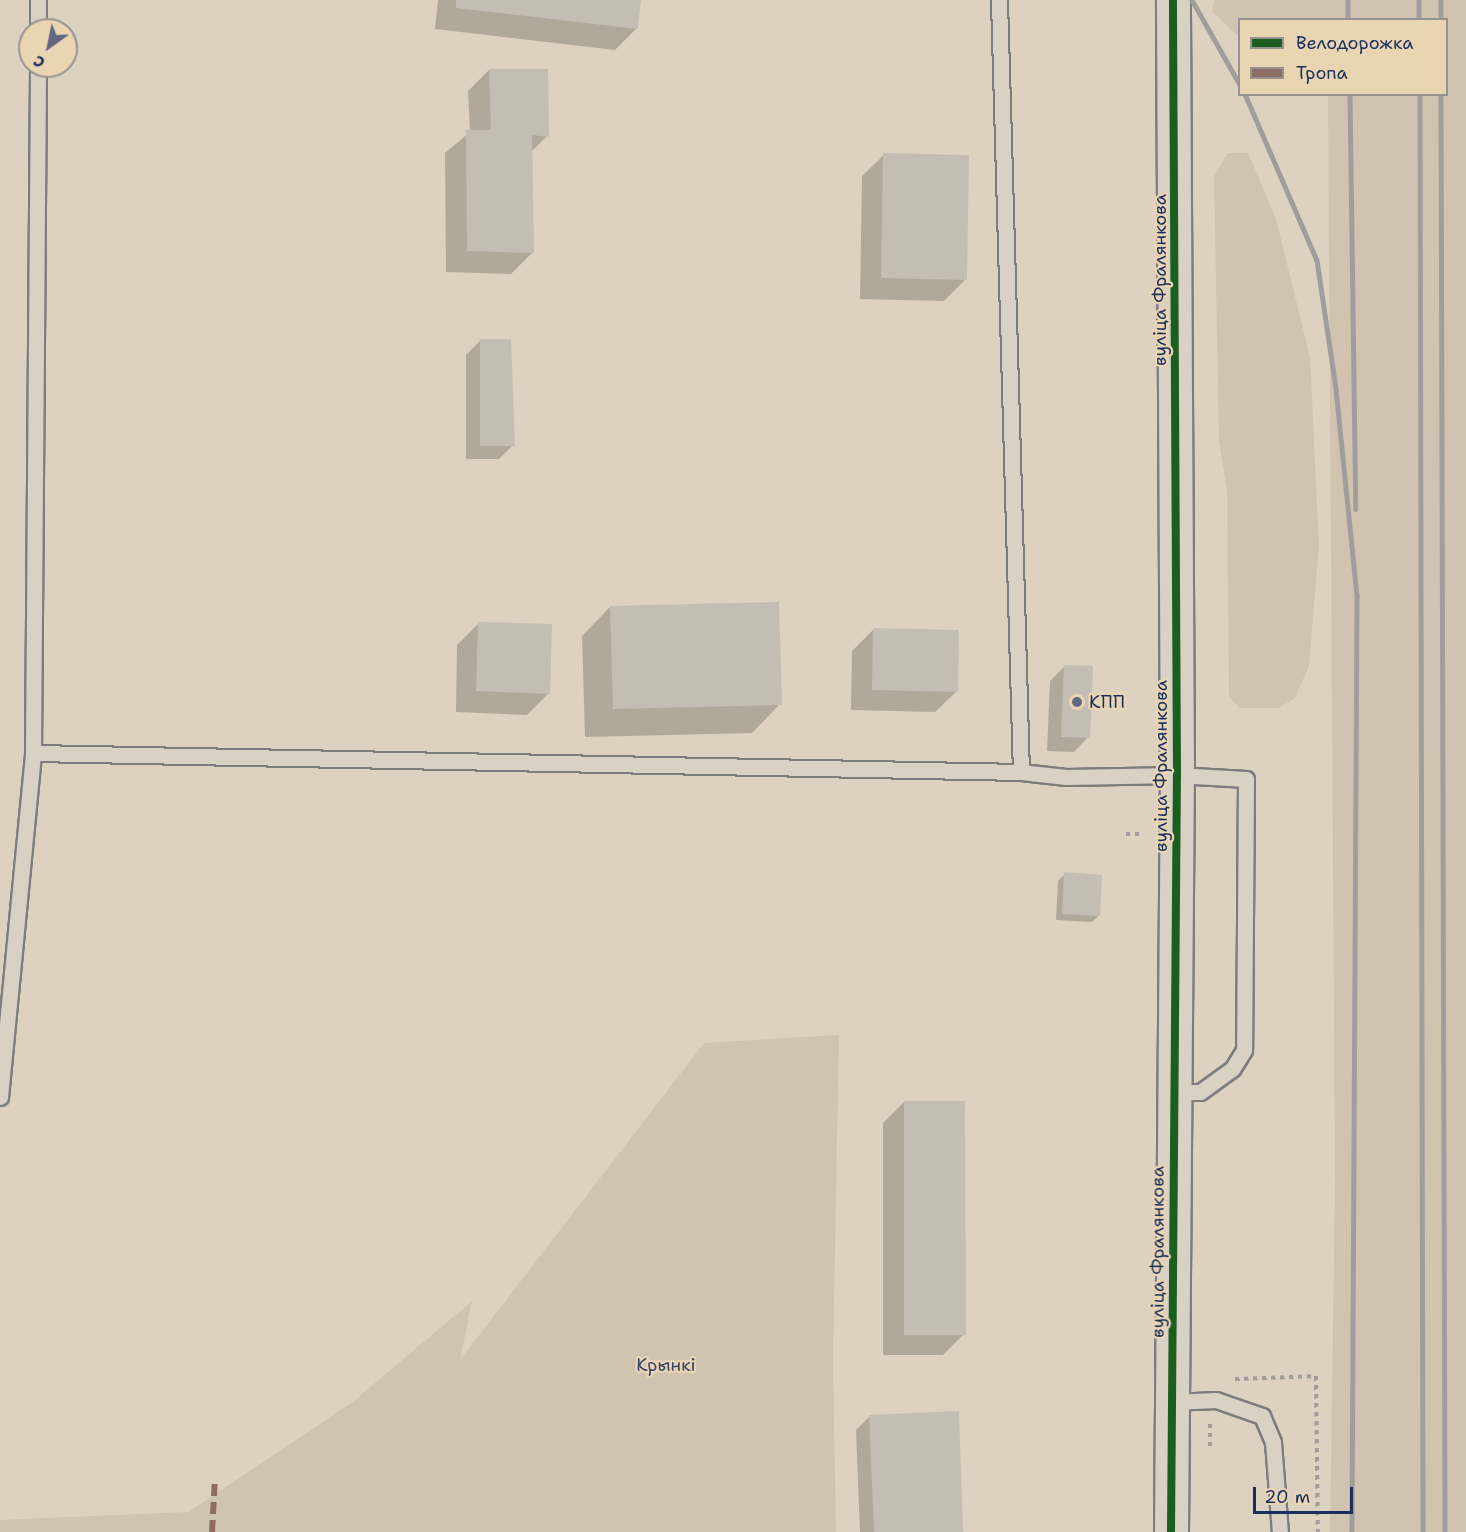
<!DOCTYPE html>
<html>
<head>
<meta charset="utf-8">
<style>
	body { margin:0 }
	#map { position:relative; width:1466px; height:1532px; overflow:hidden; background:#ddd2c0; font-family:"Shantell Sans",sans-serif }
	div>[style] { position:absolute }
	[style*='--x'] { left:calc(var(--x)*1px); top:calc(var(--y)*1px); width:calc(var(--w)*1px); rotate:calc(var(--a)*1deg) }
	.built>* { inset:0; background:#d0c4b1 }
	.green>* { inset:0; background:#d0c3b0 }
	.shadow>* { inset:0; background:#0003 }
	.building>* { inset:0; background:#c4bdb2 }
	.path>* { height:4px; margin-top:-2px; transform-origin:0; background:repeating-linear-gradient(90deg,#a09d9a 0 4.5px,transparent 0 9px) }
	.roads { filter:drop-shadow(2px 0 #7e7d7e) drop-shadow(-2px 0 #7e7d7e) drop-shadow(0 2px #7e7d7e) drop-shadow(0 -2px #7e7d7e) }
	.lane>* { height:15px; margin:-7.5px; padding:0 7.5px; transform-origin:7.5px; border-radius:7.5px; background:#d9d1c4 }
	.secondary>* { height:33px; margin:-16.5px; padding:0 16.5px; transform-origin:16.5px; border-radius:16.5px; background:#d9d1c4 }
	.rail>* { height:4.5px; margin:-2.25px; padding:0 2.25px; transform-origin:2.25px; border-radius:2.25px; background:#a09d9a }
	.quiet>* { height:6px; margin-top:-3px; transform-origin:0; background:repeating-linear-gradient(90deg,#8d6e63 0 12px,transparent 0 18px) }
	.cycleway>* { height:8px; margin:-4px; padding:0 4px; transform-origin:4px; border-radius:4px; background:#1b5e20 }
	.dots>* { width:16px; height:16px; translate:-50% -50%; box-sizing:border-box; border:3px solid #ead5b3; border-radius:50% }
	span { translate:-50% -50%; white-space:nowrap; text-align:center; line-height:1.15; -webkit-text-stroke:4.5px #ead5b3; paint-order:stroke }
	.street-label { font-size:18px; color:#1b2f5e }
	.poi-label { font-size:18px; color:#1b2f5e }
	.left { translate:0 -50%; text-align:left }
	.park-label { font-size:18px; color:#364469 }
	.legend { position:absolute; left:1238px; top:18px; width:210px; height:78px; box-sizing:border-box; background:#ead5b3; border:2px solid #979391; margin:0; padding:8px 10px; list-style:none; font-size:18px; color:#1b2f5e }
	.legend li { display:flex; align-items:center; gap:12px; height:30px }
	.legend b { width:30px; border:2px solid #979391 }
	.north { position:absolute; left:18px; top:18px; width:60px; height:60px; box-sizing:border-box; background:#ead5b3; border:2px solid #979391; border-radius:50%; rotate:213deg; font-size:16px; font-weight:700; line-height:24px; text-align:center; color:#1b2f5e }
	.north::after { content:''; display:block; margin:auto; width:21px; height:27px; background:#5f6880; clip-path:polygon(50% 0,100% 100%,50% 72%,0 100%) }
	.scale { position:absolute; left:1253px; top:1487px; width:100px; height:27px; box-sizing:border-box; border:3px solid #1b2f5e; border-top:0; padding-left:8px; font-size:18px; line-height:21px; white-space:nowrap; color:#1b2f5e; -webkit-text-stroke:4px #ead5b3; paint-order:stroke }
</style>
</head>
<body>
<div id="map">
	<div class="built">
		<i style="clip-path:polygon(1327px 0,1466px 0,1466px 1532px,1330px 1532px,1335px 1182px,1328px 95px,1446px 94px,1446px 20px,1327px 19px)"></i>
	</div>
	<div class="green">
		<i style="clip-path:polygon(1214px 0,1327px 0,1327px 19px,1240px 20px,1239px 37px,1212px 11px)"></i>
		<i style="clip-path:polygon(1228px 153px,1248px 153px,1276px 219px,1310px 357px,1319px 545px,1309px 666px,1295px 698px,1279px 708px,1239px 708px,1229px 696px,1227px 491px,1219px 440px,1214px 176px)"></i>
		<i style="clip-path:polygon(839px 1035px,833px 1360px,836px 1532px,0 1532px,0 1520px,189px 1512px,355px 1400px,472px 1301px,460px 1360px,704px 1043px)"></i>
	</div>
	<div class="shadow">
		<i style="clip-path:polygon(438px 0,640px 0,636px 29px,615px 50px,435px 29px)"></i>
		<i style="clip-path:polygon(489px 70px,547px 136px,531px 152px,533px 252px,511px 274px,446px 272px,445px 153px,470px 132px,468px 91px)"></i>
		<i style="clip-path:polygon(884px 155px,965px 280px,944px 301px,860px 299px,862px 176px)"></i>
		<i style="clip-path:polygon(480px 341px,513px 445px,499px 459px,466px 459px,466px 355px)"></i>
		<i style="clip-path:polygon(610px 607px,780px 704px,752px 733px,585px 737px,582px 636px)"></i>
		<i style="clip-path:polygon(479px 623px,549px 693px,527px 715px,456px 712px,457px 645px)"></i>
		<i style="clip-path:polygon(874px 629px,957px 691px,935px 712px,851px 710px,852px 651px)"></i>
		<i style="clip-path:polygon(1064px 667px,1088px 737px,1074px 752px,1047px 751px,1050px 681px)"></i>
		<i style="clip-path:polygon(1065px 874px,1099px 915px,1092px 922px,1056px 920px,1058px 881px)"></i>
		<i style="clip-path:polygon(904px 1102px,964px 1334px,943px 1355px,883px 1355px,883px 1123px)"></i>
		<i style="clip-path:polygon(870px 1416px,962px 1532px,860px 1532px,856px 1430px)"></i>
	</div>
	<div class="building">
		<i style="clip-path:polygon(456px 0,641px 0,638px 29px,456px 8px)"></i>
		<i style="clip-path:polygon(489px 69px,548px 69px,549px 137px,532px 135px,534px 253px,467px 251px,466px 130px,491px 130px)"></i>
		<i style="clip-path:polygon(883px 153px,969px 155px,967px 280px,881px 278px)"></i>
		<i style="clip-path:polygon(480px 339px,511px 339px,515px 446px,480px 446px)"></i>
		<i style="clip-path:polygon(779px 602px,782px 705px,613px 709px,610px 606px)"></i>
		<i style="clip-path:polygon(478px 622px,552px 624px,550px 694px,476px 691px)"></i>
		<i style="clip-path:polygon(873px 628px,959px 630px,958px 692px,872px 690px)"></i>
		<i style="clip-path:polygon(1064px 665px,1093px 666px,1090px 738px,1061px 737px)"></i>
		<i style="clip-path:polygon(1064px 872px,1102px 875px,1100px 916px,1062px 914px)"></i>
		<i style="clip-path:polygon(904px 1101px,965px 1101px,966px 1335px,904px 1335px)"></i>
		<i style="clip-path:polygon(959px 1411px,963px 1532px,874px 1532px,869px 1415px)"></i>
	</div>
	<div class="path">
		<i style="--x:1126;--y:834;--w:17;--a:0"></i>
		<i style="--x:1235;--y:1379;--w:81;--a:-2.1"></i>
		<i style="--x:1316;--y:1376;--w:156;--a:89.3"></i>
		<i style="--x:1210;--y:1424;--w:24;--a:90"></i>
	</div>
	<div class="roads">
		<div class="lane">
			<i style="--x:999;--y:0;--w:772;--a:88.37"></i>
			<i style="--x:1021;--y:772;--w:45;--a:6.3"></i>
			<i style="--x:1066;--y:777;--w:111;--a:-1"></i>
			<i style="--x:1177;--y:775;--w:69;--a:3.3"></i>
			<i style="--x:1246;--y:779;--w:271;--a:90.4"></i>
			<i style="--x:1244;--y:1050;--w:22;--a:122"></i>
			<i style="--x:1232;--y:1069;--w:39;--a:144"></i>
			<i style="--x:1200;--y:1092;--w:26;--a:180"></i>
			<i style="--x:38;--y:30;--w:30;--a:-90"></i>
			<i style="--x:33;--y:753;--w:687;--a:-89.58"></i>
			<i style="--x:0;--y:1097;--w:346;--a:-84.5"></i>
			<i style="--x:33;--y:753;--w:988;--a:1.1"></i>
			<i style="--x:1172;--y:1402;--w:44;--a:-2.6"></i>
			<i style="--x:1216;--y:1400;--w:49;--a:19.2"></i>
			<i style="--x:1262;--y:1416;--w:28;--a:67"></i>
			<i style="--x:1273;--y:1442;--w:90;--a:85.6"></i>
		</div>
		<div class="secondary">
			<i style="--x:1171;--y:1532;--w:757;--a:-89.55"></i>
			<i style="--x:1177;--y:775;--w:775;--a:-90.3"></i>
		</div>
	</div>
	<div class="rail">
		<i style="--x:1192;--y:0;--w:98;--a:60.5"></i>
		<i style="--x:1348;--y:0;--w:20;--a:90"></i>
		<i style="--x:1419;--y:0;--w:20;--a:90"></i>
		<i style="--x:1441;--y:0;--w:20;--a:90"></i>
		<i style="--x:1245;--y:94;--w:181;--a:66.6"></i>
		<i style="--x:1317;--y:260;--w:130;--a:81.6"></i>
		<i style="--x:1336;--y:389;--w:208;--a:84.2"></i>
		<i style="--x:1357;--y:596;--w:936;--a:90.31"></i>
		<i style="--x:1350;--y:94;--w:415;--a:89.2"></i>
		<i style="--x:1420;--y:94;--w:1438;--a:89.88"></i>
		<i style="--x:1441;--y:94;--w:1438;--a:89.84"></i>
	</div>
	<div class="quiet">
		<i style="--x:212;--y:1532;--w:53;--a:-86.8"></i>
	</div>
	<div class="cycleway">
		<i style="--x:1171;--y:1532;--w:757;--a:-89.55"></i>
		<i style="--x:1177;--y:775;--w:775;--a:-90.3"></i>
	</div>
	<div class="dots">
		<i style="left:1077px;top:702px;background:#5f6880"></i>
	</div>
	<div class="street-label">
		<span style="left:1160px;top:280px;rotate:-90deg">вуліца Фралянкова</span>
		<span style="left:1161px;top:766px;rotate:-90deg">вуліца Фралянкова</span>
		<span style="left:1158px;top:1252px;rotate:-90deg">вуліца Фралянкова</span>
	</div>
	<div class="poi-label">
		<span class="left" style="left:1089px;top:702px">КПП</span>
	</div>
	<div class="park-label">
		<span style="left:666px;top:1365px">Крынкі</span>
	</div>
	<ul class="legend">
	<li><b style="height:8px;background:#1b5e20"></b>Велодорожка</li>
	<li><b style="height:8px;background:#8d6e63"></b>Тропа</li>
	</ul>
	<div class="north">С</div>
	<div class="scale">20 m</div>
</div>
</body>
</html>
